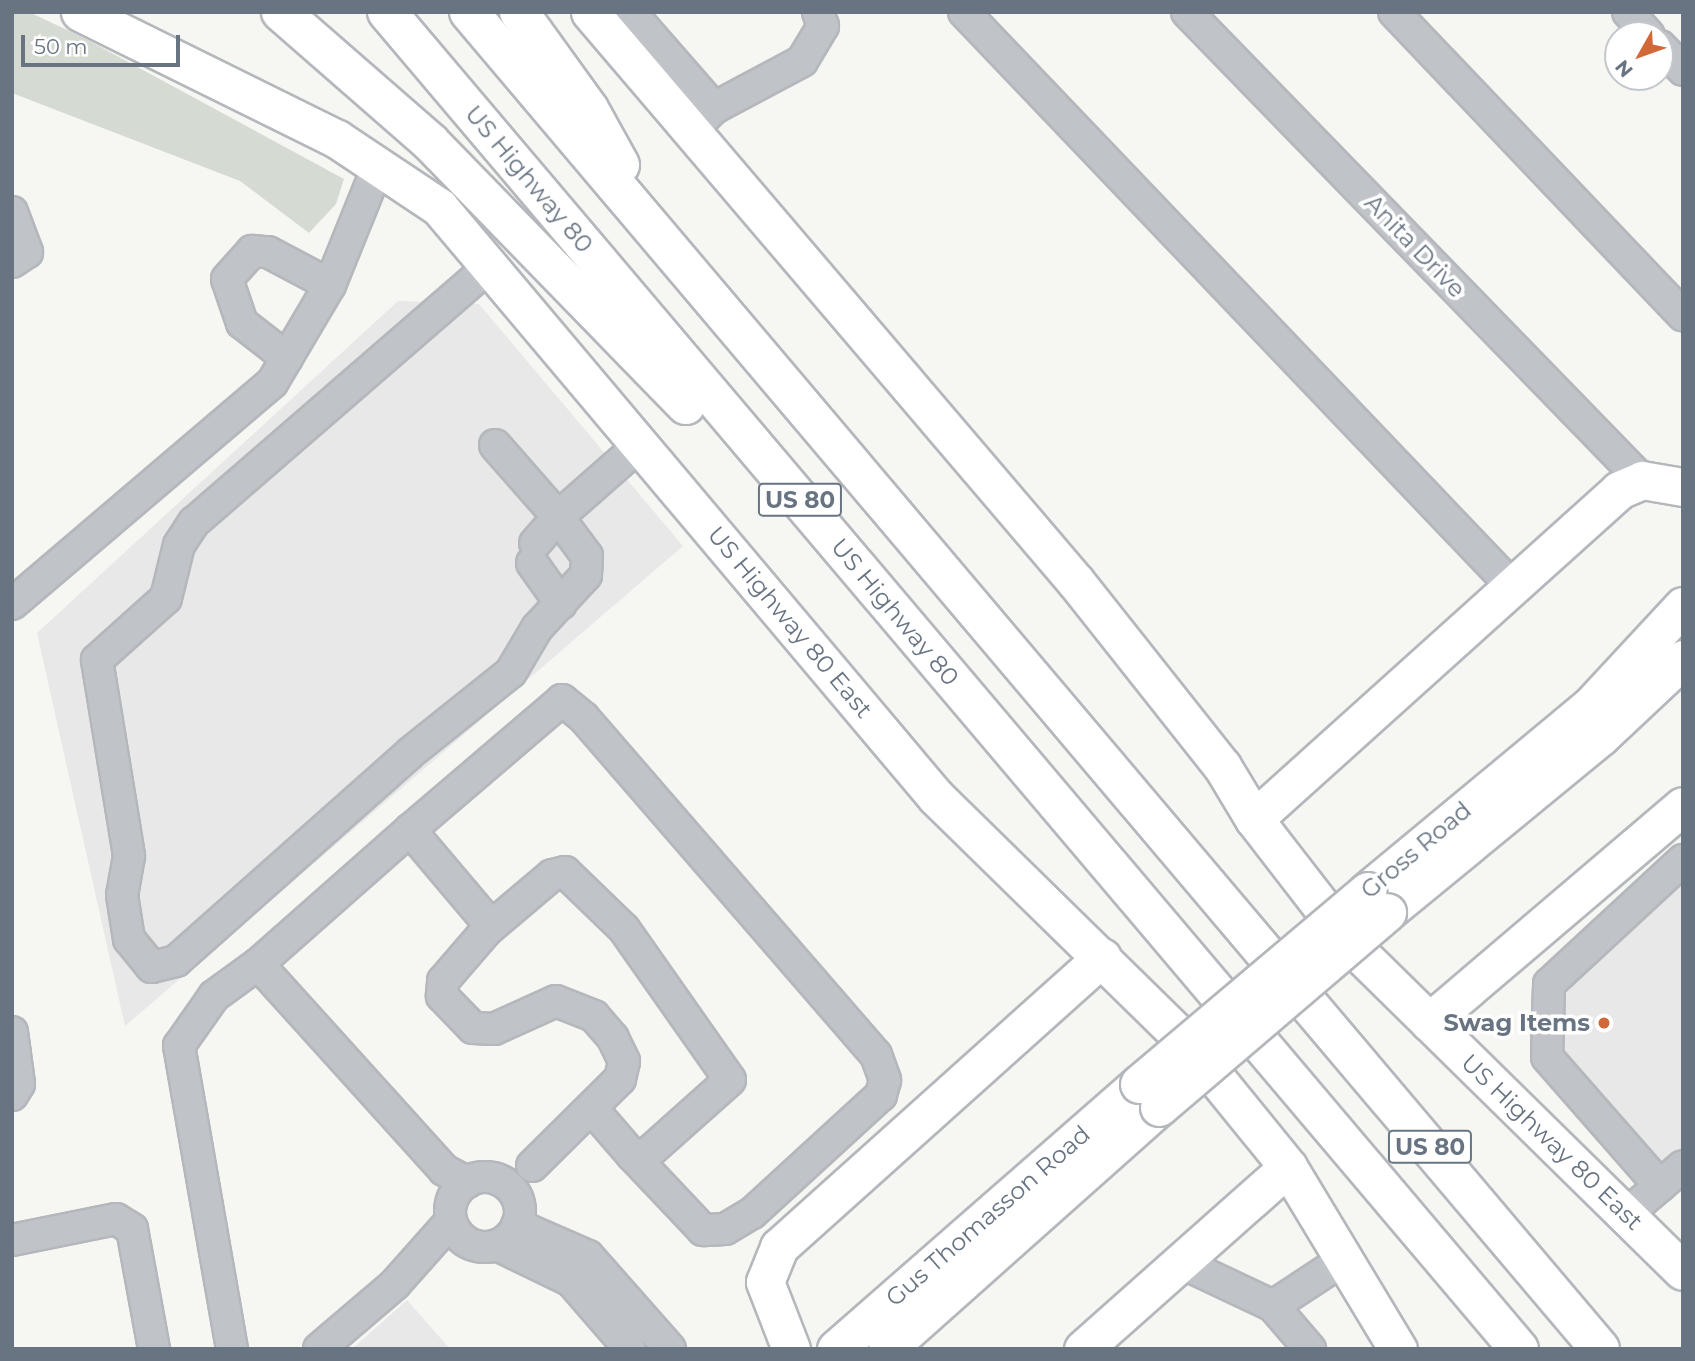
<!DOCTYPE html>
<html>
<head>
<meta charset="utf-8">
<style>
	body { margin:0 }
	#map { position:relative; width:1695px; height:1361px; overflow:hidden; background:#f6f6f3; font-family:Montserrat,sans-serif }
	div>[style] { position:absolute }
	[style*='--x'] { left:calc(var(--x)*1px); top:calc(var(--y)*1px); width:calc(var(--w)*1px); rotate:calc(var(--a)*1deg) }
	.built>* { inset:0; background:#e7e8e7 }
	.green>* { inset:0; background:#d5dbd3 }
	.roads { filter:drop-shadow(2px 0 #b4b7bb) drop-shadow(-2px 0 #b4b7bb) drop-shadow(0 2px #b4b7bb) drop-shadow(0 -2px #b4b7bb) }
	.minor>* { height:30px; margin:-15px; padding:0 15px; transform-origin:15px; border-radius:15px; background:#c0c3c7 }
	.minor>.ring { margin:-15px; padding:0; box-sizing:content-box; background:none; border:30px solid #c0c3c7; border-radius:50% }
	.major>* { height:37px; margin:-18.5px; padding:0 18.5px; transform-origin:18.5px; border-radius:18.5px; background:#fff }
	.highway>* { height:38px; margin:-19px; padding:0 19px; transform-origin:19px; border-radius:19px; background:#fff }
	.bridges { filter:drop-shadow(2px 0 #b4b7bb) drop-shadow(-2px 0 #b4b7bb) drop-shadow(0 2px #b4b7bb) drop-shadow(0 -2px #b4b7bb) }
	.major-bridge>* { height:37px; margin:-18.5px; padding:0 18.5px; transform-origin:18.5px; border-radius:18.5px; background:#fff }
	.dots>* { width:19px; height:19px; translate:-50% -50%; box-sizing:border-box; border:4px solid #fff; border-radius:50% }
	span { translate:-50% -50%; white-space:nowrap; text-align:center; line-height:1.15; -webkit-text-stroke:7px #fff; paint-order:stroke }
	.shield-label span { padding:2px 5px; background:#fff; border:2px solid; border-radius:5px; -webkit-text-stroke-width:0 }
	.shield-label { font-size:23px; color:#687482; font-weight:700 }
	.street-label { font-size:24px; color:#687482 }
	.poi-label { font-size:24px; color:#687482; font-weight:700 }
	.right { translate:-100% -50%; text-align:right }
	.frame { position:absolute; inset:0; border:14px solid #687482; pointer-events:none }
	.north { position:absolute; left:1604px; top:21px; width:70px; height:70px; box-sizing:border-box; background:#fff; border:2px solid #c3c7cd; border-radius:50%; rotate:230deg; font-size:19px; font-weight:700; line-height:28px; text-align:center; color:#687482 }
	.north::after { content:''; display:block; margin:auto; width:24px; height:32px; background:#d26738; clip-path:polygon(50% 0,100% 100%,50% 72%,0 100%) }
	.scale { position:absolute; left:21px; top:35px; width:159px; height:32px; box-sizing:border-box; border:4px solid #687482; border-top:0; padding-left:9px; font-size:21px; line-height:24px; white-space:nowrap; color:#687482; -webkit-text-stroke:5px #fff; paint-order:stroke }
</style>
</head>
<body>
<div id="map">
	<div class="built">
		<i style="clip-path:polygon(398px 301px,479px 304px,683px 546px,125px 1026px,37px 633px)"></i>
		<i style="clip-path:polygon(1683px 846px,1683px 1180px,1654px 1205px,1535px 1071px,1540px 977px)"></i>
		<i style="clip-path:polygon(407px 1300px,450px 1349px,352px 1349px)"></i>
	</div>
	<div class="green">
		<i style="clip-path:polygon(12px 12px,29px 12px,84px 38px,344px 179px,336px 204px,309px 233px,240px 181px,12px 93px)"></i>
	</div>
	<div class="roads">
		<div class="minor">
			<i style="--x:630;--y:12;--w:128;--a:48.8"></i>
			<i style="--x:714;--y:108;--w:34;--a:135"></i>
			<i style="--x:964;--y:12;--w:794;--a:46.33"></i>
			<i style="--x:1187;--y:12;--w:653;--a:45.81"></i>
			<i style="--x:1394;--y:12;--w:419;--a:46.4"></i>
			<i style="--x:1628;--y:12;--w:31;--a:48"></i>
			<i style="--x:1660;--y:46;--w:33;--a:46"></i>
			<i style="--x:714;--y:108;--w:100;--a:-28.1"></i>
			<i style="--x:802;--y:61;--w:41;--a:-59"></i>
			<i style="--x:823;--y:26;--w:15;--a:-110"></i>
			<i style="--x:12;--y:212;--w:43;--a:69.4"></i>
			<i style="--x:27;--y:252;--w:18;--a:146"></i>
			<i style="--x:490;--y:266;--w:391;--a:139.1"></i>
			<i style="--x:194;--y:522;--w:27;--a:123"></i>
			<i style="--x:179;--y:545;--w:55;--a:103.8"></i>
			<i style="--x:166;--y:598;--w:93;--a:138.1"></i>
			<i style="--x:97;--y:660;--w:199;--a:80.7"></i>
			<i style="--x:129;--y:856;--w:40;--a:100"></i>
			<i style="--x:122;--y:895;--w:45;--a:81"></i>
			<i style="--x:129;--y:939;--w:36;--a:51"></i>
			<i style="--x:152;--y:967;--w:25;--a:-14"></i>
			<i style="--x:176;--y:961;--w:313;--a:-41.6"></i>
			<i style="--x:410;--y:753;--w:129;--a:-38.7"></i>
			<i style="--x:511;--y:672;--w:51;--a:-59.4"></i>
			<i style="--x:537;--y:628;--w:72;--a:-47.2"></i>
			<i style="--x:586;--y:575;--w:19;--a:-87"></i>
			<i style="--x:587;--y:556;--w:49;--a:-126.6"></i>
			<i style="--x:558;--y:517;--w:109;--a:-41.3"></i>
			<i style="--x:287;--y:358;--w:57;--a:-142.1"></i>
			<i style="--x:242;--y:323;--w:46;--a:-108.8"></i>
			<i style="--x:227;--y:279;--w:38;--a:-48"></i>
			<i style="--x:252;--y:251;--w:16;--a:4"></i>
			<i style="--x:268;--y:252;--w:70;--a:28"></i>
			<i style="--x:495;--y:445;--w:96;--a:48.8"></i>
			<i style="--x:558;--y:517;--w:35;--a:131"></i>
			<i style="--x:532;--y:563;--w:50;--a:54.7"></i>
			<i style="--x:12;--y:604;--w:341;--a:-40.4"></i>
			<i style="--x:272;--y:383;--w:114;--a:-59.4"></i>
			<i style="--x:330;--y:285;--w:131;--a:-68"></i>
			<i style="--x:491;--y:926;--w:126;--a:-130.2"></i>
			<i style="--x:410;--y:830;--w:200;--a:-40.5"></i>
			<i style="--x:562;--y:700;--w:28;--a:39"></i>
			<i style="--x:584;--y:718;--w:446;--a:49.1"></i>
			<i style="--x:876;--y:1055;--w:27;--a:70"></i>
			<i style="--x:885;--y:1080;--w:16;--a:105"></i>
			<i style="--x:881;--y:1095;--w:175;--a:137.5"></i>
			<i style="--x:752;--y:1213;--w:31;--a:149"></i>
			<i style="--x:725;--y:1229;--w:22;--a:177"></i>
			<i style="--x:703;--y:1230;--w:103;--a:-133.4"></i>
			<i style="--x:258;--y:964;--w:203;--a:-41.4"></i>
			<i style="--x:12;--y:1032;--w:52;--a:82.3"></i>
			<i style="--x:19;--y:1084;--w:13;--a:122"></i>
			<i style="--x:532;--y:1166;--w:124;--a:-44.7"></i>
			<i style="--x:620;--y:1079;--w:18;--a:-77"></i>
			<i style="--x:624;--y:1061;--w:25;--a:-116"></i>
			<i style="--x:613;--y:1038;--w:29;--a:-131"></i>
			<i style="--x:594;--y:1016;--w:41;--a:-158.5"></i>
			<i style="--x:556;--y:1001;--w:68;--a:155.7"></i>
			<i style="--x:494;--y:1029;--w:21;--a:-177"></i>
			<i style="--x:473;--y:1028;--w:45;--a:-134.1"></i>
			<i style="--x:442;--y:996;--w:15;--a:-86"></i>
			<i style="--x:443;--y:981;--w:67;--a:-49.2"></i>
			<i style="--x:487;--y:930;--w:85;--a:-40.2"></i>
			<i style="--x:552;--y:875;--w:13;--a:-13"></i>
			<i style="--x:565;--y:872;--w:82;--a:44"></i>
			<i style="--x:624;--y:929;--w:184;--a:54.9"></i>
			<i style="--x:730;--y:1080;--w:111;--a:138.3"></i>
			<i style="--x:647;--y:1154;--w:15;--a:176"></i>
			<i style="--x:632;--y:1155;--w:58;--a:-130.8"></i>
			<i class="ring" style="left:450px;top:1177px;width:40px;height:40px"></i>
			<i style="--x:1660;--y:1186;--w:171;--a:-131.2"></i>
			<i style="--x:1547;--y:1057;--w:73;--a:-88.4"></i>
			<i style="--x:1549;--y:984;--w:183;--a:-42.8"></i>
			<i style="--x:1628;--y:1213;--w:72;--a:-40.5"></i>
			<i style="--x:517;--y:1225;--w:77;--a:23.6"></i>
			<i style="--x:588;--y:1256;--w:124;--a:48.6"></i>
			<i style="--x:12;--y:1240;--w:106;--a:-11.4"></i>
			<i style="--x:116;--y:1219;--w:19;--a:32"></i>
			<i style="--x:132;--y:1229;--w:122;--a:79.6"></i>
			<i style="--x:497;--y:1245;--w:82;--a:25.9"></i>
			<i style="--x:571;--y:1281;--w:90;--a:49.1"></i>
			<i style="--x:1180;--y:1262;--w:103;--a:25.3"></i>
			<i style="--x:1273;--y:1306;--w:84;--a:-33.3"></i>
			<i style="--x:1273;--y:1306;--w:57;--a:49.3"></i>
			<i style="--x:232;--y:1349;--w:308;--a:-99.9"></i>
			<i style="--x:179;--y:1046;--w:61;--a:-55"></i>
			<i style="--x:214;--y:996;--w:54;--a:-36"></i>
			<i style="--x:258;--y:964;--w:278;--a:47.9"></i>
			<i style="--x:444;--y:1170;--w:26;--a:28"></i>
			<i style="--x:319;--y:1349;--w:100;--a:-40.5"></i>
			<i style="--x:395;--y:1284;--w:84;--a:-48.4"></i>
		</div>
		<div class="major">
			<i style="--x:80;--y:12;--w:287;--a:26.3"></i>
			<i style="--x:337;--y:139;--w:123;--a:33.7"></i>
			<i style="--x:439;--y:207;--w:771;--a:49.89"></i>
			<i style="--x:936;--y:797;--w:354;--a:44.4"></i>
			<i style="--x:1189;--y:1045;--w:157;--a:50.9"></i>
			<i style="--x:1288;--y:1167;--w:213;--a:58.9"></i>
			<i style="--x:590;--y:12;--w:749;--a:49.55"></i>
			<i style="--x:1076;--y:582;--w:235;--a:51.6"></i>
			<i style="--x:1222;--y:766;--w:62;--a:58.9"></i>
			<i style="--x:1254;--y:819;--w:162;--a:52.3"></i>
			<i style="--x:1353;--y:947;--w:462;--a:44.5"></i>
			<i style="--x:1254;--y:819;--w:491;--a:-42"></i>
			<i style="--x:1619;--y:490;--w:25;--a:-23"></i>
			<i style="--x:1642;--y:480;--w:42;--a:9.7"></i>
			<i style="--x:1367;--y:891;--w:288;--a:-39.7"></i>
			<i style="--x:1589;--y:707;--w:138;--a:-47.1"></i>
			<i style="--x:1387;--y:912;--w:276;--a:-39.4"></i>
			<i style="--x:1600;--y:737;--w:114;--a:-43.2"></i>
			<i style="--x:1429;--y:1022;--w:333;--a:-40.4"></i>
			<i style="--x:791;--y:1349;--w:72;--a:-111.2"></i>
			<i style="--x:765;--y:1282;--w:38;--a:-68"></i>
			<i style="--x:779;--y:1247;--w:434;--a:-41.9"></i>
			<i style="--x:836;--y:1349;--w:403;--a:-41.2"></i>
			<i style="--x:887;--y:1349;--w:364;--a:-41.7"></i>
			<i style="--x:1083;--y:1349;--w:274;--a:-41.6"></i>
		</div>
		<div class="highway">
			<i style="--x:281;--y:12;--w:198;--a:41.1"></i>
			<i style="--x:430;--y:142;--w:367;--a:45.8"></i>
			<i style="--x:387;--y:12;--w:1752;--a:49.75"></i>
			<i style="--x:469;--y:12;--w:1751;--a:49.77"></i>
			<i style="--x:519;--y:12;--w:120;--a:54.2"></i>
			<i style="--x:589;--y:109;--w:64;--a:61"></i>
		</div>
	</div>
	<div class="bridges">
		<div class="major-bridge">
			<i style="--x:1139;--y:1084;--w:299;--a:-40.2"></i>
			<i style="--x:1159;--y:1107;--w:300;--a:-40.5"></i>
		</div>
	</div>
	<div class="dots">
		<i style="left:1604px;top:1023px;background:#d26738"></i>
	</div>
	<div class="shield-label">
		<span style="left:800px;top:500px">US 80</span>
		<span style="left:1430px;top:1147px">US 80</span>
	</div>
	<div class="street-label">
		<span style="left:529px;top:179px;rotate:50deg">US Highway 80</span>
		<span style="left:1415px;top:246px;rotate:46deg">Anita Drive</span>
		<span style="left:895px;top:612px;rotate:50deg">US Highway 80</span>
		<span style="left:790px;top:622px;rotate:50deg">US Highway 80 East</span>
		<span style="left:1416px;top:850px;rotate:-40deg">Gross Road</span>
		<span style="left:1552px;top:1142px;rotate:44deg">US Highway 80 East</span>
		<span style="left:988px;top:1216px;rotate:-41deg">Gus Thomasson Road</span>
	</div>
	<div class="poi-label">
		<span class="right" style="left:1590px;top:1023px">Swag Items</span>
	</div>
	<div class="frame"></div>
	<div class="north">N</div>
	<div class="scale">50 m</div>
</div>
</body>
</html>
